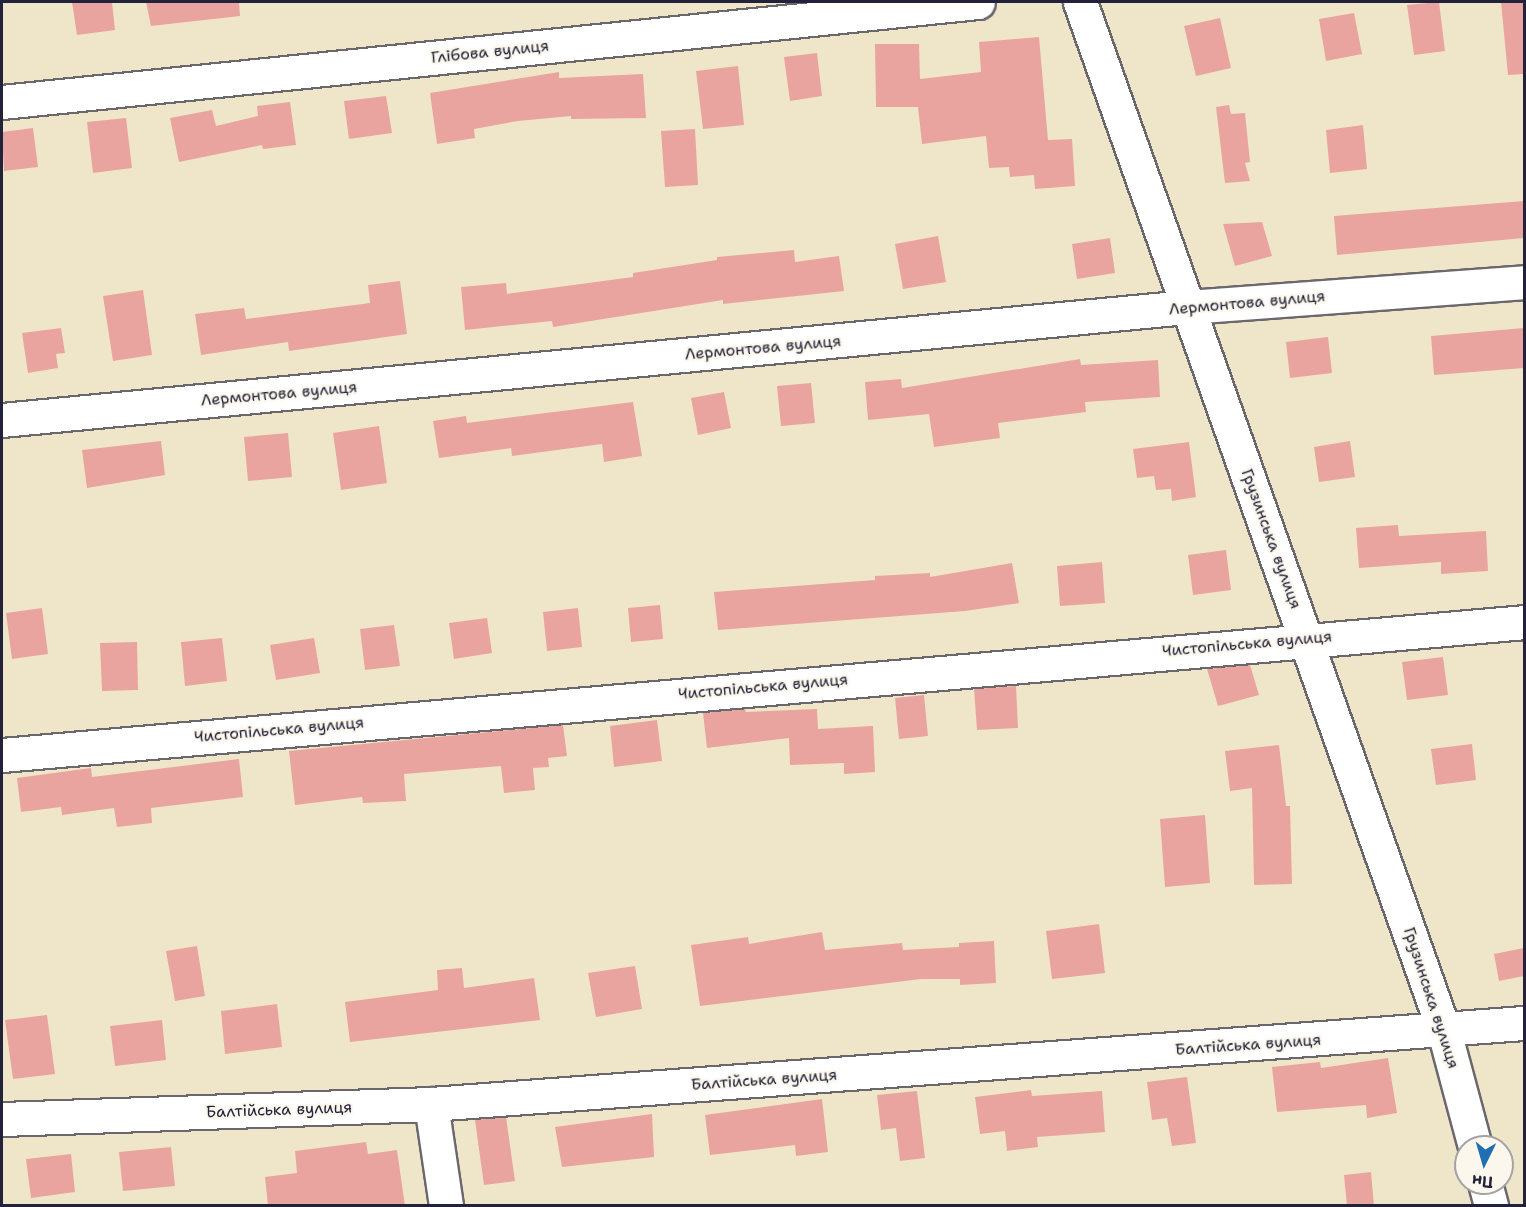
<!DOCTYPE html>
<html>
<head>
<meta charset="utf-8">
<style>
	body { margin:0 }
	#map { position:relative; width:1526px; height:1207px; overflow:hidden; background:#efe6ca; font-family:"Shantell Sans",sans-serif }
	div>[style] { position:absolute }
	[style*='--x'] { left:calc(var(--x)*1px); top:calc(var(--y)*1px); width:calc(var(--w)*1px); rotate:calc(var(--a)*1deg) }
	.building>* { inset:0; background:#eaa49f }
	.roads { filter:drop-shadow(2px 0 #6a676d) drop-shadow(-2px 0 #6a676d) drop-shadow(0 2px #6a676d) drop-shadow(0 -2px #6a676d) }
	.minor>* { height:33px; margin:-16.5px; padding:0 16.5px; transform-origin:16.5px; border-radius:16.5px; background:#fff }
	span { translate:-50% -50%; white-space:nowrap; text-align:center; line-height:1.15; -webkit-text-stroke:4.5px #fbf7ec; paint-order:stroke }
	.street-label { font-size:16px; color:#22223b }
	.frame { position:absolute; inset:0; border:3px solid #22223b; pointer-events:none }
	.north { position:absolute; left:1454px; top:1135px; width:60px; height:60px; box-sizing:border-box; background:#fbf7ec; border:2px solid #a4a2a5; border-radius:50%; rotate:185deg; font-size:16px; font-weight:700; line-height:24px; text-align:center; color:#22223b }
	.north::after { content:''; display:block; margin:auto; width:21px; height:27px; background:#1f6fb2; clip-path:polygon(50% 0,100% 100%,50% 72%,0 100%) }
</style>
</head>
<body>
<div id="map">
	<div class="building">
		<i style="clip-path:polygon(72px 2px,112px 2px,115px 30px,77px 35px)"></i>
		<i style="clip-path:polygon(146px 2px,239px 2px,240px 16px,151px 26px)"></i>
		<i style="clip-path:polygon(1439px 2px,1445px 51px,1414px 55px,1407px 5px)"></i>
		<i style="clip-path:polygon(1501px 2px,1524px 2px,1524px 74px,1508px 75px)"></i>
		<i style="clip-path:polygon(1354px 13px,1362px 54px,1326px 61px,1319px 19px)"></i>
		<i style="clip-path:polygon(1220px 18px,1231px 68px,1196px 76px,1184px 26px)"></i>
		<i style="clip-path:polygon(1039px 37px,1048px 140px,1072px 139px,1075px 186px,1035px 189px,1034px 175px,1010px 177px,1009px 167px,989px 168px,986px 136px,922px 144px,918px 107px,876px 107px,875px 44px,919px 44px,920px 79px,981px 72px,979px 42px)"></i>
		<i style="clip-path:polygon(817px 53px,822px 96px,790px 101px,784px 57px)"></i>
		<i style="clip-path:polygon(738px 66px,744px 125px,703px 129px,696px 71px)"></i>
		<i style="clip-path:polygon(559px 72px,559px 78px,643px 74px,646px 118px,571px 119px,571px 116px,518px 121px,474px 129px,475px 138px,437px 144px,430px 93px)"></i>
		<i style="clip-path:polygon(386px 96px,392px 133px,349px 139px,344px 101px)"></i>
		<i style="clip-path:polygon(290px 102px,296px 145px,263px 149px,262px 145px,179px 162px,170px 118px,212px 110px,216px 126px,258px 116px,257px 106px)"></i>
		<i style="clip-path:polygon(1229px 105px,1231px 114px,1245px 113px,1250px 162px,1245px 163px,1250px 181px,1225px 183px,1216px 107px)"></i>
		<i style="clip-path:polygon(126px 118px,132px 168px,93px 173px,87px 122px)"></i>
		<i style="clip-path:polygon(1363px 125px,1367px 169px,1330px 173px,1326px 130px)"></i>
		<i style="clip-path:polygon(33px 128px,38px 167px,4px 171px,2px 132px)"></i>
		<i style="clip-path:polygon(695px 129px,698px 185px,665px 187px,661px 131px)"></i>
		<i style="clip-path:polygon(1524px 201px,1524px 238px,1337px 255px,1334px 216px)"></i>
		<i style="clip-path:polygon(1262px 222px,1272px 256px,1235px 266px,1223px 224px)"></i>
		<i style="clip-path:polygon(938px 236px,946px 282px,903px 289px,895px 244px)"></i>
		<i style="clip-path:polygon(1110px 238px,1115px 273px,1077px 279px,1072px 244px)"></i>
		<i style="clip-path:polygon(794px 250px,795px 262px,839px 256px,844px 291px,723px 304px,723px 300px,553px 327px,552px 321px,465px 330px,461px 287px,506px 283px,507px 294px,633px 277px,633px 273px,717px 260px,717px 257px)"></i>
		<i style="clip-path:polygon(400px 281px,407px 334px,289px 351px,288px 342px,201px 355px,195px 314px,244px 308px,246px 319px,370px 303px,368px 285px)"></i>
		<i style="clip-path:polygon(143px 290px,152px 355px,113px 361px,103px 296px)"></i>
		<i style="clip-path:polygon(61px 328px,65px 353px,56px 354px,58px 368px,28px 373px,22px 333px)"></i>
		<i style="clip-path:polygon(1524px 328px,1524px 368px,1434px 375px,1431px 336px)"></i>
		<i style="clip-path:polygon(1328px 337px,1332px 373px,1290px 378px,1286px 342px)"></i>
		<i style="clip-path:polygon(1080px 359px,1081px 365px,1158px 360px,1160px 397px,1085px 402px,1086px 412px,998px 423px,1000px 438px,934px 447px,929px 414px,868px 420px,865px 382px,901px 379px,902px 388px)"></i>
		<i style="clip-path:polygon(811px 383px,815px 423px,781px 426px,777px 386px)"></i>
		<i style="clip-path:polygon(724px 392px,731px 428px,698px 435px,691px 398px)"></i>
		<i style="clip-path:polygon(633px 402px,642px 456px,604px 462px,602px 444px,512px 456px,511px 448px,439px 458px,433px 421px,466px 416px,467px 423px)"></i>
		<i style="clip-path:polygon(379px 426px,387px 483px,341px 490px,333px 433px)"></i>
		<i style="clip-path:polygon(288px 433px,292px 477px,248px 481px,244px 437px)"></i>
		<i style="clip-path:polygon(161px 441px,165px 475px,87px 488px,82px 450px)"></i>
		<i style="clip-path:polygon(1350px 441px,1355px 477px,1319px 482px,1314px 447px)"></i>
		<i style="clip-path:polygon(1189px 442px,1196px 497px,1172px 501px,1171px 489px,1156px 490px,1154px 476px,1137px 478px,1133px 449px)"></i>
		<i style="clip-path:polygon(1398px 525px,1399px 536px,1486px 531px,1488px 571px,1441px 574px,1441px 562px,1359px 568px,1356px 528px)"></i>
		<i style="clip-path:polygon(1226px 550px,1231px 590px,1193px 595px,1188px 555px)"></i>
		<i style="clip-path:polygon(1102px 562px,1105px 603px,1060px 606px,1057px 566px)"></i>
		<i style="clip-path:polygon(1012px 563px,1019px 603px,965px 611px,718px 630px,714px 592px,875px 580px,875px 576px,930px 573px,930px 577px)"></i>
		<i style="clip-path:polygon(660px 605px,663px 639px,631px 642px,628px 608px)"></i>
		<i style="clip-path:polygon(42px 608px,48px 654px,12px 659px,6px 613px)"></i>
		<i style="clip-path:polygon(578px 608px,582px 647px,547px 651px,543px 612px)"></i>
		<i style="clip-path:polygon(487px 618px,492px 653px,454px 659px,449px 623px)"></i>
		<i style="clip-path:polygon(394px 625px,400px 666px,365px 670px,360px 629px)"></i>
		<i style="clip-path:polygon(222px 638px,227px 681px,185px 686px,181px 642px)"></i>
		<i style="clip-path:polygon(314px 638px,320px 673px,276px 680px,270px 645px)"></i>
		<i style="clip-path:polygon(137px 642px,138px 690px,102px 691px,100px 643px)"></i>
		<i style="clip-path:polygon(1443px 657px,1448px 695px,1407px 700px,1402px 662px)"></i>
		<i style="clip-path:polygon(1250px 665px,1259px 695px,1218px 706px,1207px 669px)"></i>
		<i style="clip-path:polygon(1016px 686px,1018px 728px,977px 730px,974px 689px)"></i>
		<i style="clip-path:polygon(924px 695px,928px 736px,899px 739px,895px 698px)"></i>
		<i style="clip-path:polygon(745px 709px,746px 712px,817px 709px,818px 729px,873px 726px,875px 772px,844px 774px,844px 763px,790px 765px,789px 738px,707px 748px,703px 713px)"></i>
		<i style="clip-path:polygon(657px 720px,662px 761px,614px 767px,610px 726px)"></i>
		<i style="clip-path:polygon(563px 725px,567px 756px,548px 758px,549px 767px,533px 768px,535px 790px,504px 793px,501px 766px,404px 774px,406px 801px,363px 803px,362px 797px,295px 805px,289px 751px)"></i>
		<i style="clip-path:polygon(1472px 744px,1476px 780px,1436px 785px,1431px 749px)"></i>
		<i style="clip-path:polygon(1279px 745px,1286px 806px,1290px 806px,1292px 884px,1254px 885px,1252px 788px,1230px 791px,1225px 751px)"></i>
		<i style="clip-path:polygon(239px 759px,243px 797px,151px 808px,152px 823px,117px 827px,114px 808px,62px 815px,61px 807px,21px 812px,17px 778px,91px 768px,92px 777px)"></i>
		<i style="clip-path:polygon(1205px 815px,1210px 883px,1165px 887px,1160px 819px)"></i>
		<i style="clip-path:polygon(1099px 924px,1105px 973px,1052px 979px,1046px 931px)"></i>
		<i style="clip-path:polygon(822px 932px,825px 950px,902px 943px,903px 950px,959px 947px,959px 943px,994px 941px,996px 983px,960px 985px,960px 979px,921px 979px,700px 1006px,691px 945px,748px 937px,749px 944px)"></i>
		<i style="clip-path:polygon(197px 946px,205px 996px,175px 1001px,166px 951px)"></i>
		<i style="clip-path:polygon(1524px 948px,1524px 976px,1499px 981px,1494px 954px)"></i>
		<i style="clip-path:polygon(635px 966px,642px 1009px,596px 1017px,588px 973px)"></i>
		<i style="clip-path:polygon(462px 968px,464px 988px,534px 978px,540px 1020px,350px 1042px,345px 1002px,438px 990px,437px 970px)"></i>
		<i style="clip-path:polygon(277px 1004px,282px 1047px,225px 1054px,221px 1011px)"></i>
		<i style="clip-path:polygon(47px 1015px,55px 1074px,13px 1079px,5px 1020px)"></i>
		<i style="clip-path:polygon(162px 1020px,166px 1060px,115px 1066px,110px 1026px)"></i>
		<i style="clip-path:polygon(1388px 1058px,1397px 1113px,1367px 1118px,1366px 1105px,1277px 1112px,1272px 1067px,1320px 1062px,1321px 1068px)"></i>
		<i style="clip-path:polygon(1187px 1077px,1196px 1143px,1172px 1146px,1167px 1118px,1152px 1120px,1147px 1082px)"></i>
		<i style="clip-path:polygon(1031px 1090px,1032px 1096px,1102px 1091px,1105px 1132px,1037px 1137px,1038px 1147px,1007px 1151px,1005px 1131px,980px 1134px,975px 1097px)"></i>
		<i style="clip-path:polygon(917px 1091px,925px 1158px,900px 1161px,896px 1128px,881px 1130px,877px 1095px)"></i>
		<i style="clip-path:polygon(822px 1099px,828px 1152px,796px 1156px,795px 1145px,710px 1155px,705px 1115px)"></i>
		<i style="clip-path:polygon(652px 1114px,654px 1157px,562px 1167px,555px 1127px)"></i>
		<i style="clip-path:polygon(506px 1117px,515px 1181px,484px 1185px,475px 1120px)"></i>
		<i style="clip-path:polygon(366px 1142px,368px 1154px,397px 1150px,405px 1206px,268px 1206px,265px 1177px,297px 1173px,295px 1151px)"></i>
		<i style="clip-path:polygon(171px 1147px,175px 1186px,123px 1191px,119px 1152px)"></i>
		<i style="clip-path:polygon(71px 1154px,75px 1192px,31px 1198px,26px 1159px)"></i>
		<i style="clip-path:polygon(1371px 1172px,1374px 1206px,1347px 1206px,1344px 1175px)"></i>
	</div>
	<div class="roads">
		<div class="minor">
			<i style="--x:1080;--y:2;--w:1091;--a:70.52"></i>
			<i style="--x:1444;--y:1031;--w:120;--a:75"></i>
			<i style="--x:2;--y:102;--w:981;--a:-5.85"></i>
			<i style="--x:2;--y:420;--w:1190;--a:-5.45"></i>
			<i style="--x:1187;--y:307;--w:338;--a:-4.2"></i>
			<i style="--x:2;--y:755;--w:1528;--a:-4.99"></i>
			<i style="--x:431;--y:1104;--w:103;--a:81.6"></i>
			<i style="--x:2;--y:1119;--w:429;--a:-2"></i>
			<i style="--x:431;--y:1104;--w:1096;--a:-4.24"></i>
			<i style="--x:1485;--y:1183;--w:24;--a:75"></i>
		</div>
	</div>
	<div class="street-label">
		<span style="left:490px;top:52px;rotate:-6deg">Глібова вулиця</span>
		<span style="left:1247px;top:303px;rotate:-5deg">Лермонтова вулиця</span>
		<span style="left:763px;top:348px;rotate:-5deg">Лермонтова вулиця</span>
		<span style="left:279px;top:394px;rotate:-5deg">Лермонтова вулиця</span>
		<span style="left:1271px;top:539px;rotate:70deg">Грузинська вулиця</span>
		<span style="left:1247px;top:644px;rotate:-5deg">Чистопільська вулиця</span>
		<span style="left:763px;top:687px;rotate:-5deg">Чистопільська вулиця</span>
		<span style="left:279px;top:730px;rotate:-5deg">Чистопільська вулиця</span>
		<span style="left:1431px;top:998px;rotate:72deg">Грузинська вулиця</span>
		<span style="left:1248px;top:1045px;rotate:-4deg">Балтійська вулиця</span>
		<span style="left:764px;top:1080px;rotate:-4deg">Балтійська вулиця</span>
		<span style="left:279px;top:1110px;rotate:-2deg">Балтійська вулиця</span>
	</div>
	<div class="frame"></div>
	<div class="north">Пн</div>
</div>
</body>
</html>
